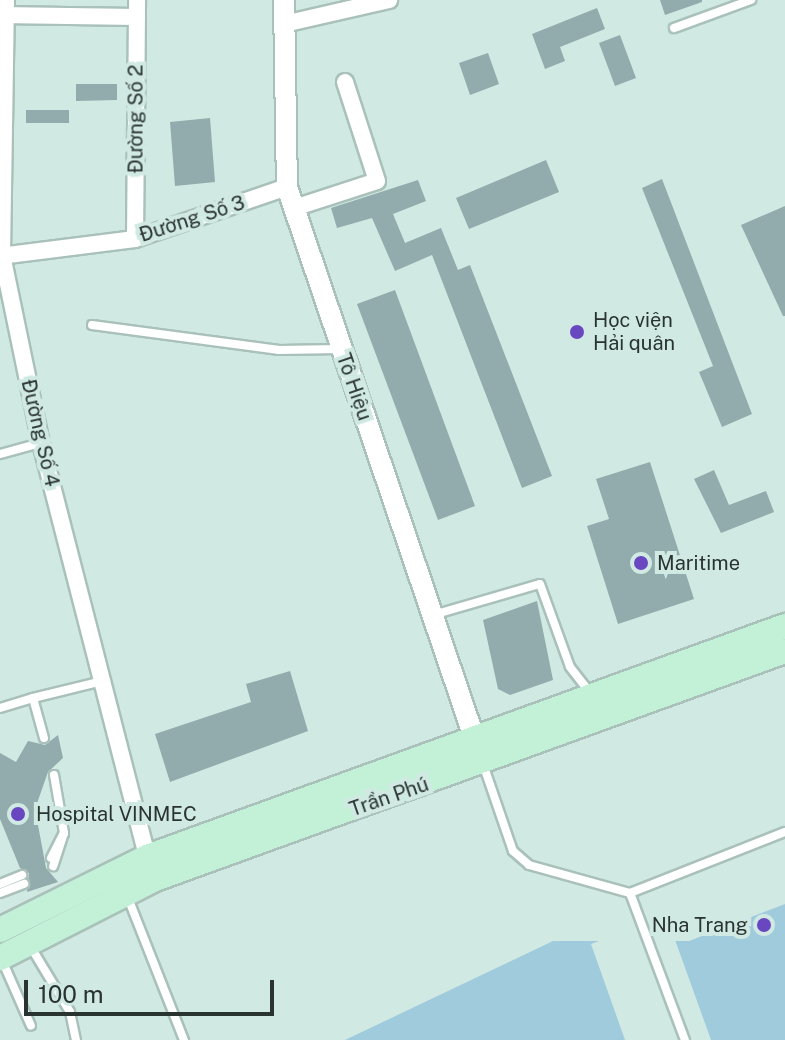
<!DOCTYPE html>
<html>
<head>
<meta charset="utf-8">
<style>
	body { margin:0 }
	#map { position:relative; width:785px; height:1040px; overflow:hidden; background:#d1e9e3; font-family:"Public Sans",sans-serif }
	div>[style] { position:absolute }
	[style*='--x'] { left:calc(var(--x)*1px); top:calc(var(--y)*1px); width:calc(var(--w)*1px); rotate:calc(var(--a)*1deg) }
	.water>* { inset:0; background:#a0cbdc }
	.pier>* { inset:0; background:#d1e9e3 }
	.building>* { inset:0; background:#92abac }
	.roads { filter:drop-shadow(2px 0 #a9c1ba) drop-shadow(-2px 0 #a9c1ba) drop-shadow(0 2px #a9c1ba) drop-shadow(0 -2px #a9c1ba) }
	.service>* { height:8px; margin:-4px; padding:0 4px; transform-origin:4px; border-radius:4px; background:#fff }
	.minor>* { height:16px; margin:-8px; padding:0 8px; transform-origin:8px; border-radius:8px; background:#fff }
	.tertiary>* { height:20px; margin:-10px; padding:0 10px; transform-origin:10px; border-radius:10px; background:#fff }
	.secondary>* { height:24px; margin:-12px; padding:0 12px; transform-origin:12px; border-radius:12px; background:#c3f1d8 }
	.dots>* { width:22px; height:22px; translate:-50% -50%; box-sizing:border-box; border:4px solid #d1e9e3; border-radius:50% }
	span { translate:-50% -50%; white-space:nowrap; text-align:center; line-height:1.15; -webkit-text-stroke:8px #d1e9e3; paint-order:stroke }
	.street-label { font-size:20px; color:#293330 }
	.poi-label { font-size:20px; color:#293330 }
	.left { translate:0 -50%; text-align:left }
	.right { translate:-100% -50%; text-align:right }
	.scale { position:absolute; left:24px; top:980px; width:250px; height:36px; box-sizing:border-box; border:4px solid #293330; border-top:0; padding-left:10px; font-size:24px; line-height:28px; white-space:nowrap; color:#293330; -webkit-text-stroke:6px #d1e9e3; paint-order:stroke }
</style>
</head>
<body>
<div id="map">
	<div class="water">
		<i style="clip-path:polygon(785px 904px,785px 1040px,345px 1040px,553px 941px,689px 941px)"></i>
	</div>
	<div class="pier">
		<i style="clip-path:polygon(610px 937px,674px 937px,711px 1040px,625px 1040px,591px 944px)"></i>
	</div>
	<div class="building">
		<i style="clip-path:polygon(660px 0,702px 0,702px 2px,665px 15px)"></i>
		<i style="clip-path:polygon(597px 8px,605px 29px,560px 47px,565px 61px,545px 69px,532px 34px)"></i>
		<i style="clip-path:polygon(620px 35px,636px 78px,615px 86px,599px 43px)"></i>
		<i style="clip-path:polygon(488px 53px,499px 84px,470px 95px,459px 63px)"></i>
		<i style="clip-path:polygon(76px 84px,117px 84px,117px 100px,76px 101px)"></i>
		<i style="clip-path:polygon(26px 110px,69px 110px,69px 123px,26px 123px)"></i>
		<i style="clip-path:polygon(210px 118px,215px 182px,175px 186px,170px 122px)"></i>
		<i style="clip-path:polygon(546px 160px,559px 192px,469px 229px,456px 198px)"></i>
		<i style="clip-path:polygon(662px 179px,752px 414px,722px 427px,699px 372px,713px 366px,642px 188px)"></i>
		<i style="clip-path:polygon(418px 180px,426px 201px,393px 214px,405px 243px,441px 228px,458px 270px,470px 265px,552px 476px,522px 488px,432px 255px,395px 271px,372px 218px,337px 228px,331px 208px)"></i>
		<i style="clip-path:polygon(785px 206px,785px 316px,783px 316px,741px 225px)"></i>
		<i style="clip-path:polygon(395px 290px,475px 506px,438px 520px,357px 304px)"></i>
		<i style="clip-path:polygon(650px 462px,694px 599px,618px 624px,587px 526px,609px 519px,596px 479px)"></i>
		<i style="clip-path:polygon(714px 470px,729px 505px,766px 491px,774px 512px,721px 533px,694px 479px)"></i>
		<i style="clip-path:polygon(537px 601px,553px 680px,510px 695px,498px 689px,483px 620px)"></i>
		<i style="clip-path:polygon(290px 671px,308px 731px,170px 782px,155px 734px,251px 702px,246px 684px)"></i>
		<i style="clip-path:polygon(58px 735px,63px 758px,48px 772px,35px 809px,46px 868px,58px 882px,27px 892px,29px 873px,20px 868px,0 819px,0 753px,16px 762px,28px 741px,45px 745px)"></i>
	</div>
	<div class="roads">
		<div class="service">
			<i style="--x:674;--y:28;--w:82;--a:-20"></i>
			<i style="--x:92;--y:325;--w:189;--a:7.6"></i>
			<i style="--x:279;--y:350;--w:61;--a:-0.9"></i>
			<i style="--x:0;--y:454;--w:41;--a:-15.4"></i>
			<i style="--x:433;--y:615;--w:111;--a:-16.2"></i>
			<i style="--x:540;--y:584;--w:88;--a:70.1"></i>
			<i style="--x:570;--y:667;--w:33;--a:52"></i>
			<i style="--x:0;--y:708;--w:34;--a:-17"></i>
			<i style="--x:44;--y:738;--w:41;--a:-105.4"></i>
			<i style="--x:33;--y:698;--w:71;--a:-13.8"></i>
			<i style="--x:483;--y:764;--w:92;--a:71"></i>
			<i style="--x:513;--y:851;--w:21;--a:41"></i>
			<i style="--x:529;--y:865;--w:105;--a:15.5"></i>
			<i style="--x:630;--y:893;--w:167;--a:-21.5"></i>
			<i style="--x:54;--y:775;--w:59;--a:80.2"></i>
			<i style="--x:51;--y:858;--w:28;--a:-63"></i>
			<i style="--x:64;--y:833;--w:35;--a:108"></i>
			<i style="--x:0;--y:884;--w:24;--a:-22"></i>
			<i style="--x:0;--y:893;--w:26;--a:-21"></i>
			<i style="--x:630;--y:893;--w:157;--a:69.5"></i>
			<i style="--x:128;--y:898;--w:153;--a:68.5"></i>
			<i style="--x:29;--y:944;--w:79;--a:58.9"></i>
			<i style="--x:70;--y:1012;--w:29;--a:78"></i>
			<i style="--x:1;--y:958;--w:74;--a:66.2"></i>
		</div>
		<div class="minor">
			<i style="--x:6;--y:0;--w:255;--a:90.9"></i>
			<i style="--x:2;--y:255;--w:192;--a:78.3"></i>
			<i style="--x:41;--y:443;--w:427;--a:75.6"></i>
			<i style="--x:0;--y:15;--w:137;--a:0.8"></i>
			<i style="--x:284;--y:24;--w:108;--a:-12.9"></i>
			<i style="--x:294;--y:208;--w:87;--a:-18"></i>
			<i style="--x:377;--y:181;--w:104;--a:-107.9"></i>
			<i style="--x:135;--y:239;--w:239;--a:-89.5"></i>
			<i style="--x:0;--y:256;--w:136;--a:-7.2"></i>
			<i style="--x:135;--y:239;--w:161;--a:-18.9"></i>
		</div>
		<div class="tertiary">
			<i style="--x:284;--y:0;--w:187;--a:89.1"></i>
			<i style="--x:287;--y:187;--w:597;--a:71.23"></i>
		</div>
		<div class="secondary">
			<i style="--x:0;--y:930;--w:164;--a:-26.4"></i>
			<i style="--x:147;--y:857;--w:679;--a:-19.9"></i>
			<i style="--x:0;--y:958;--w:174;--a:-27"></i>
			<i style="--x:155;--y:879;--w:670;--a:-19.9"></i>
		</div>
	</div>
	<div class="dots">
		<i style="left:577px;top:332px;background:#6947c0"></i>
		<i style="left:641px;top:563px;background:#6947c0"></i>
		<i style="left:18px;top:814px;background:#6947c0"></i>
		<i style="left:764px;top:925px;background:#6947c0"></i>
	</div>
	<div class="street-label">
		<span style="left:136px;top:119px;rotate:-90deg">Đường Số 2</span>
		<span style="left:192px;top:219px;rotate:-18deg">Đường Số 3</span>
		<span style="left:354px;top:387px;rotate:71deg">Tô Hiệu</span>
		<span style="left:40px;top:433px;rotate:77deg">Đường Số 4</span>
		<span style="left:389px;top:797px;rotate:-19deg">Trần Phú</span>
	</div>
	<div class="poi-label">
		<span class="left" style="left:593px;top:332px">Học viện<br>Hải quân</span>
		<span class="left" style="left:657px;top:563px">Maritime</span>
		<span class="left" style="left:36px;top:814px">Hospital VINMEC</span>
		<span class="right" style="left:748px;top:925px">Nha Trang</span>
	</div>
	<div class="scale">100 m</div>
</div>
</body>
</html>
